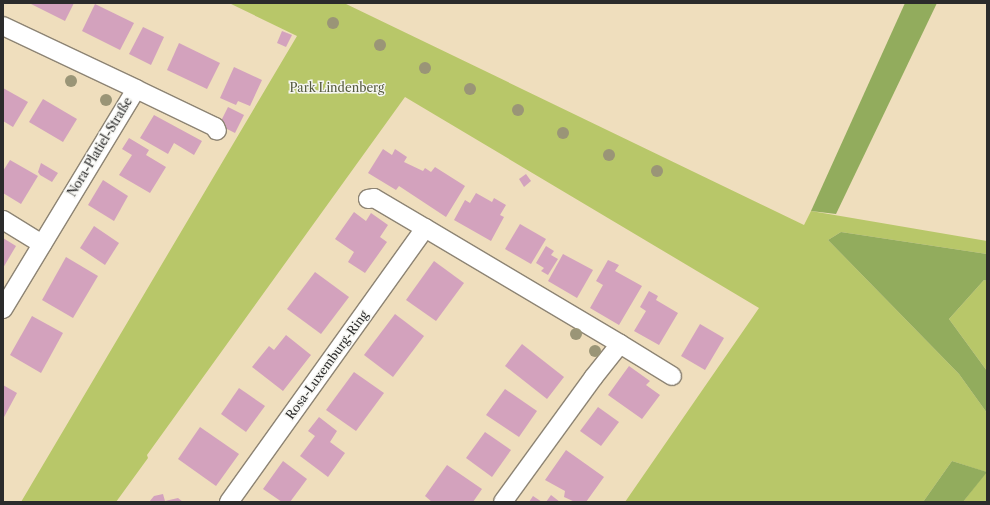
<!DOCTYPE html>
<html>
<head>
<meta charset="utf-8">
<style>
	body { margin:0 }
	#map { position:relative; width:990px; height:505px; overflow:hidden; background:#efdebd; font-family:"Libre Caslon Text",serif }
	div>[style] { position:absolute }
	[style*='--x'] { left:calc(var(--x)*1px); top:calc(var(--y)*1px); width:calc(var(--w)*1px); rotate:calc(var(--a)*1deg) }
	.green>* { inset:0; background:#b8c769 }
	.forest>* { inset:0; background:#92ac5d }
	.building>* { inset:0; background:#d3a2bd }
	.roads { filter:drop-shadow(1px 0 #8d8474) drop-shadow(-1px 0 #8d8474) drop-shadow(0 1px #8d8474) drop-shadow(0 -1px #8d8474) }
	.minor>* { height:18px; margin:-9px; padding:0 9px; transform-origin:9px; border-radius:9px; background:#fff }
	.trees>* { width:12px; height:12px; margin:-6px; border-radius:50%; background:#9a9577 }
	span { translate:-50% -50%; white-space:nowrap; text-align:center; line-height:1.15; -webkit-text-stroke:3px #f6f6f2; paint-order:stroke }
	.park-label { font-size:12px; color:#555a3e }
	.street-label { font-size:12px; color:#2b2b2b }
	.frame { position:absolute; inset:0; border:4px solid #2b2b2b; pointer-events:none }
</style>
</head>
<body>
<div id="map">
	<div class="green">
		<i style="clip-path:polygon(229px 3px,344px 3px,804px 225px,811px 211px,987px 241px,987px 254px,841px 232px,828px 240px,959px 374px,987px 413px,987px 502px,963px 502px,986px 472px,952px 461px,923px 502px,625px 502px,759px 308px,405px 97px,147px 455px,148px 458px,116px 502px,21px 502px,297px 36px)"></i>
		<i style="clip-path:polygon(984px 280px,987px 281px,987px 371px,949px 319px)"></i>
	</div>
	<div class="forest">
		<i style="clip-path:polygon(905px 3px,937px 3px,836px 214px,811px 211px)"></i>
		<i style="clip-path:polygon(841px 232px,987px 254px,987px 281px,984px 280px,949px 319px,987px 371px,987px 413px,959px 374px,828px 240px)"></i>
		<i style="clip-path:polygon(952px 461px,987px 472px,963px 502px,923px 502px)"></i>
	</div>
	<div class="building">
		<i style="clip-path:polygon(29px 3px,74px 3px,65px 21px)"></i>
		<i style="clip-path:polygon(95px 4px,134px 23px,120px 50px,82px 31px)"></i>
		<i style="clip-path:polygon(143px 27px,164px 37px,151px 65px,129px 54px)"></i>
		<i style="clip-path:polygon(282px 31px,292px 35px,286px 47px,277px 43px)"></i>
		<i style="clip-path:polygon(179px 43px,220px 63px,207px 89px,167px 70px)"></i>
		<i style="clip-path:polygon(234px 67px,262px 80px,250px 106px,238px 101px,236px 105px,220px 98px)"></i>
		<i style="clip-path:polygon(3px 88px,28px 102px,13px 127px,3px 121px)"></i>
		<i style="clip-path:polygon(43px 99px,77px 119px,63px 142px,29px 122px)"></i>
		<i style="clip-path:polygon(228px 107px,244px 115px,235px 133px,219px 125px)"></i>
		<i style="clip-path:polygon(154px 115px,202px 141px,194px 155px,174px 143px,168px 154px,140px 138px)"></i>
		<i style="clip-path:polygon(129px 138px,149px 150px,146px 155px,166px 167px,150px 193px,119px 175px,132px 155px,122px 149px)"></i>
		<i style="clip-path:polygon(383px 149px,392px 155px,395px 149px,407px 157px,404px 162px,423px 171px,425px 168px,431px 172px,435px 167px,465px 186px,446px 217px,399px 186px,396px 190px,368px 173px)"></i>
		<i style="clip-path:polygon(10px 160px,38px 176px,21px 204px,3px 193px,3px 171px)"></i>
		<i style="clip-path:polygon(41px 163px,58px 173px,52px 182px,40px 175px,38px 172px)"></i>
		<i style="clip-path:polygon(526px 174px,531px 181px,524px 187px,519px 179px)"></i>
		<i style="clip-path:polygon(103px 180px,128px 196px,114px 221px,88px 205px)"></i>
		<i style="clip-path:polygon(476px 193px,492px 202px,494px 198px,506px 205px,500px 215px,504px 217px,491px 241px,454px 220px,465px 200px,470px 203px)"></i>
		<i style="clip-path:polygon(354px 212px,366px 221px,371px 213px,388px 225px,380px 237px,387px 242px,365px 273px,348px 262px,354px 252px,335px 239px)"></i>
		<i style="clip-path:polygon(520px 224px,546px 239px,531px 264px,505px 249px)"></i>
		<i style="clip-path:polygon(94px 226px,119px 243px,105px 265px,80px 248px)"></i>
		<i style="clip-path:polygon(3px 238px,16px 246px,3px 268px)"></i>
		<i style="clip-path:polygon(546px 246px,554px 251px,551px 255px,558px 259px,548px 275px,541px 271px,544px 268px,536px 263px)"></i>
		<i style="clip-path:polygon(563px 254px,593px 270px,577px 298px,548px 281px)"></i>
		<i style="clip-path:polygon(66px 257px,98px 276px,73px 318px,42px 300px)"></i>
		<i style="clip-path:polygon(608px 260px,619px 265px,615px 271px,642px 286px,619px 325px,590px 308px,603px 285px,596px 281px)"></i>
		<i style="clip-path:polygon(434px 261px,464px 283px,436px 321px,406px 300px)"></i>
		<i style="clip-path:polygon(315px 272px,349px 297px,321px 334px,287px 309px)"></i>
		<i style="clip-path:polygon(649px 291px,658px 296px,656px 300px,678px 313px,659px 345px,634px 331px,646px 311px,640px 307px)"></i>
		<i style="clip-path:polygon(395px 314px,424px 336px,393px 377px,364px 355px)"></i>
		<i style="clip-path:polygon(32px 316px,63px 333px,41px 373px,10px 355px)"></i>
		<i style="clip-path:polygon(700px 324px,724px 338px,705px 370px,681px 356px)"></i>
		<i style="clip-path:polygon(286px 335px,311px 355px,283px 391px,252px 367px,269px 346px,274px 350px)"></i>
		<i style="clip-path:polygon(522px 344px,564px 377px,547px 399px,505px 366px)"></i>
		<i style="clip-path:polygon(629px 366px,650px 381px,646px 385px,660px 395px,642px 419px,608px 395px)"></i>
		<i style="clip-path:polygon(354px 372px,384px 393px,356px 431px,326px 410px)"></i>
		<i style="clip-path:polygon(3px 385px,17px 393px,3px 419px)"></i>
		<i style="clip-path:polygon(239px 388px,265px 406px,246px 432px,221px 414px)"></i>
		<i style="clip-path:polygon(505px 389px,537px 411px,519px 437px,486px 415px)"></i>
		<i style="clip-path:polygon(598px 407px,619px 422px,601px 446px,580px 431px)"></i>
		<i style="clip-path:polygon(319px 417px,337px 431px,330px 442px,345px 453px,328px 477px,300px 456px,315px 436px,308px 431px)"></i>
		<i style="clip-path:polygon(200px 427px,239px 454px,216px 486px,178px 459px)"></i>
		<i style="clip-path:polygon(485px 432px,511px 450px,492px 477px,466px 458px)"></i>
		<i style="clip-path:polygon(566px 450px,604px 477px,586px 502px,575px 502px,564px 497px,565px 491px,545px 480px)"></i>
		<i style="clip-path:polygon(283px 461px,307px 479px,290px 502px,282px 502px,263px 489px)"></i>
		<i style="clip-path:polygon(447px 465px,482px 489px,473px 502px,432px 502px,425px 496px)"></i>
		<i style="clip-path:polygon(163px 494px,165px 501px,178px 498px,183px 502px,149px 502px,154px 496px)"></i>
		<i style="clip-path:polygon(551px 495px,560px 502px,546px 502px)"></i>
		<i style="clip-path:polygon(533px 496px,542px 502px,529px 502px)"></i>
	</div>
	<div class="roads">
		<div class="minor">
			<i style="--x:3;--y:26;--w:147;--a:25.3"></i>
			<i style="--x:368;--y:199;--w:6;--a:-9"></i>
			<i style="--x:374;--y:198;--w:59;--a:30.5"></i>
			<i style="--x:3;--y:220;--w:46;--a:31.6"></i>
			<i style="--x:3;--y:309;--w:257;--a:-58.8"></i>
			<i style="--x:136;--y:89;--w:88;--a:25.7"></i>
			<i style="--x:215;--y:127;--w:4;--a:63"></i>
			<i style="--x:620;--y:344;--w:61;--a:31.6"></i>
			<i style="--x:229;--y:502;--w:337;--a:-54.4"></i>
			<i style="--x:425;--y:228;--w:227;--a:30.7"></i>
			<i style="--x:620;--y:344;--w:43;--a:128.5"></i>
			<i style="--x:593;--y:378;--w:153;--a:126"></i>
		</div>
	</div>
	<div class="trees">
		<i style="left:333px;top:23px"></i>
		<i style="left:380px;top:45px"></i>
		<i style="left:425px;top:68px"></i>
		<i style="left:71px;top:81px"></i>
		<i style="left:470px;top:89px"></i>
		<i style="left:106px;top:100px"></i>
		<i style="left:518px;top:110px"></i>
		<i style="left:563px;top:133px"></i>
		<i style="left:609px;top:155px"></i>
		<i style="left:657px;top:171px"></i>
		<i style="left:576px;top:334px"></i>
		<i style="left:595px;top:351px"></i>
	</div>
	<div class="park-label">
		<span style="left:337px;top:88px">Park Lindenberg</span>
	</div>
	<div class="street-label">
		<span style="left:100px;top:147px;rotate:-59deg">Nora-Platiel-Straße</span>
		<span style="left:327px;top:365px;rotate:-54deg">Rosa-Luxemburg-Ring</span>
	</div>
	<div class="frame"></div>
</div>
</body>
</html>
